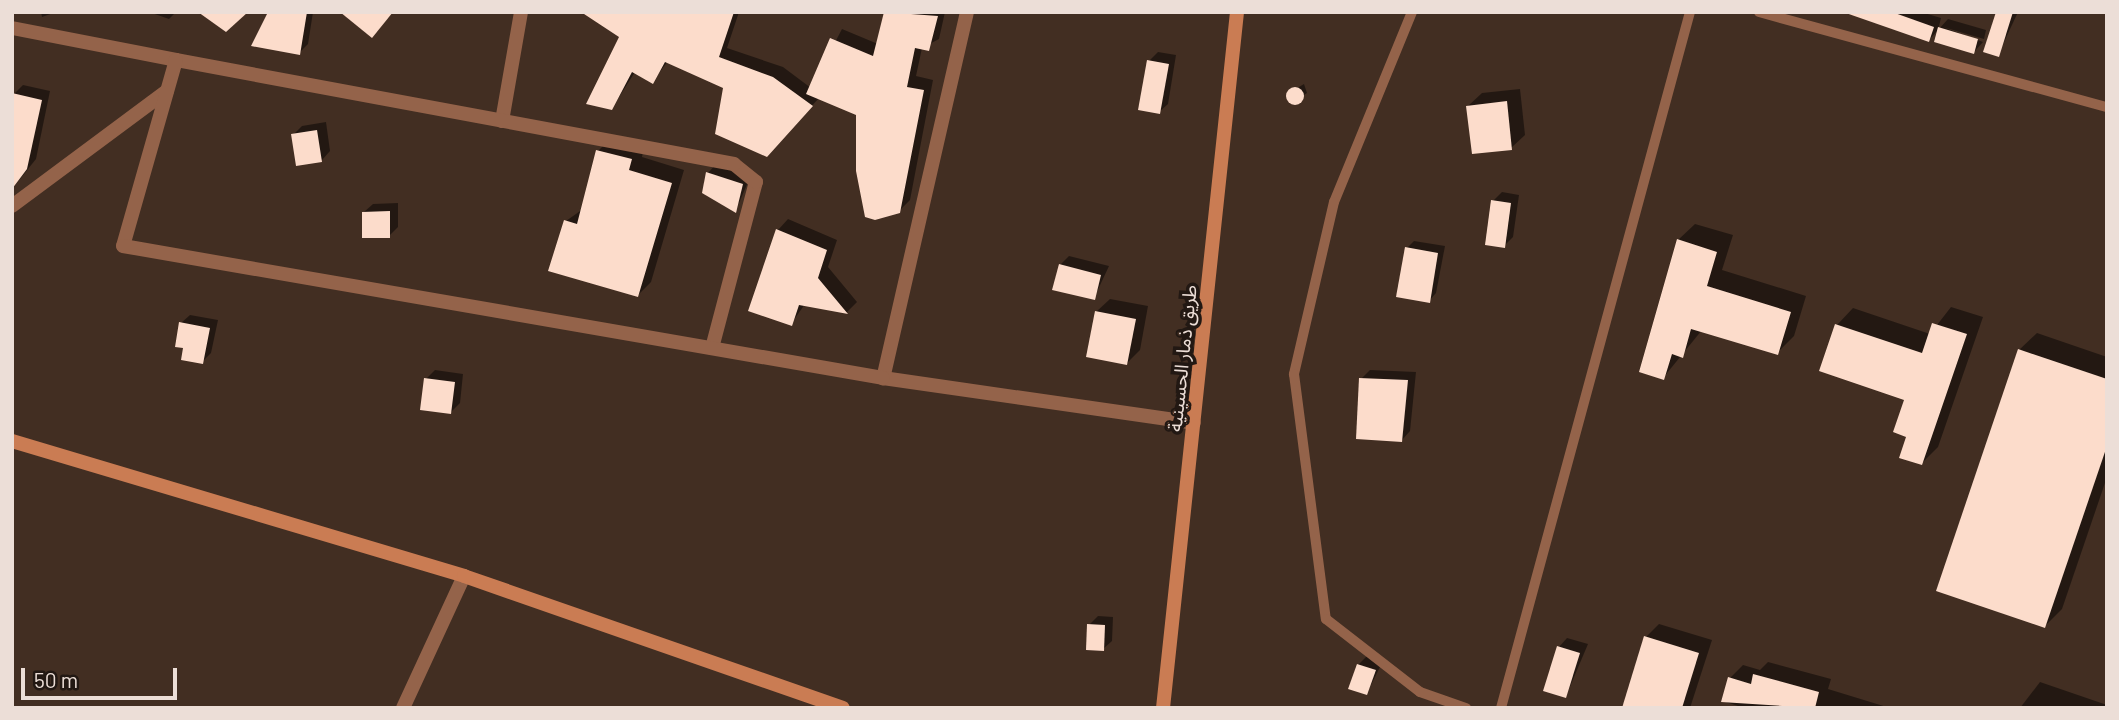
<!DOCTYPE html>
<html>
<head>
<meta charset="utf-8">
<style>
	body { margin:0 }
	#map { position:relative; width:2119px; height:720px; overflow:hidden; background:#422e22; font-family:Barlow,"Noto Sans Arabic",sans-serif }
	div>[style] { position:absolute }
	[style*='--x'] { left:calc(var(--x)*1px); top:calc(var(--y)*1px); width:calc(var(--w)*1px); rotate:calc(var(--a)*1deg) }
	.shadow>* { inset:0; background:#0007 }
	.building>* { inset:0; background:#fcdccb }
	.round { border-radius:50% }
	.lane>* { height:10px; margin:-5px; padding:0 5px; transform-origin:5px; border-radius:5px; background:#94634a }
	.street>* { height:14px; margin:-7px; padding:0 7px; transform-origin:7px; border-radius:7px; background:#94634a }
	.secondary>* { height:14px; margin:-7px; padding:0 7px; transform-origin:7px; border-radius:7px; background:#ca7c53 }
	span { translate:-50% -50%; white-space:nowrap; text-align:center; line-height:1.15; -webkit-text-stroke:7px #221813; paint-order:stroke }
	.street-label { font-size:19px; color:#ecded7 }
	.frame { position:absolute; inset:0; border:14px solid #ecded7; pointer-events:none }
	.scale { position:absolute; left:21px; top:668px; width:156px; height:32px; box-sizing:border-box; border:4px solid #ecded7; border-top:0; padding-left:9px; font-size:21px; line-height:24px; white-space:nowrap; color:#ecded7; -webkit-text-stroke:5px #221813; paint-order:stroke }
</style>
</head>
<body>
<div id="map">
	<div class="shadow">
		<i style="clip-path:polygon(41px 12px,56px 12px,42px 17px)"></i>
		<i style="clip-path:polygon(149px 12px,176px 12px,169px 19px)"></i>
		<i style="clip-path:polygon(270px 12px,313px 12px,308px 44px,299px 53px)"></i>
		<i style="clip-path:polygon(584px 12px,739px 12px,727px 48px,783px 67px,811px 88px,842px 29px,878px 44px,886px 12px,945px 12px,939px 39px,922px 48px,916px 76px,933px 80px,910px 200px,899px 211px,858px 114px,819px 98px,776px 145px,725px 87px,668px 61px,653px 81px,635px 72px,612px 108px,621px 36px)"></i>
		<i style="clip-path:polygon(1848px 12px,1921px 12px,1941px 18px,1938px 30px,1948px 19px,1986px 30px,1984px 39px,1943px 27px,1983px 42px,1974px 52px,1939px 29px,1929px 40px)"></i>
		<i style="clip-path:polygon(1997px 12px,2018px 12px,1998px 55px)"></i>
		<i style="clip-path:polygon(1158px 52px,1176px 55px,1168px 104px,1159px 112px,1149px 61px)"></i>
		<i style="clip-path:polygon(1304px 84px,1307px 93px,1293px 102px,1289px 93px)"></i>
		<i style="clip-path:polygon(23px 85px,50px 91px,36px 159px,12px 189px,14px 94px)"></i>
		<i style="clip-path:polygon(1520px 89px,1525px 135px,1511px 148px,1468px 106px,1482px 93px)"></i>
		<i style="clip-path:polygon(326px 122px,330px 151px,322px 160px,293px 135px,302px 126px)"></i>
		<i style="clip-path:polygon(611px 138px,644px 146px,642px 157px,684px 170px,651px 282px,638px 295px,566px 221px,583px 209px,598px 151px)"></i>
		<i style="clip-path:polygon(716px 164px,751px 175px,736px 210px,708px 173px)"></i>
		<i style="clip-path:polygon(1502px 192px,1519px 195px,1513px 237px,1504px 246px,1493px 201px)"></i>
		<i style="clip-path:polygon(398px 203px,398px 227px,389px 236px,364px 212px,373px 204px)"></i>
		<i style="clip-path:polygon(788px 219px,837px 240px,828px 267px,857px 302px,847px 312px,805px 304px,791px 324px,778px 230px)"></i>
		<i style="clip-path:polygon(1695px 224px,1733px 235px,1722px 270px,1806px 296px,1794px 336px,1777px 353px,1702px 330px,1663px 378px,1678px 240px)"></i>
		<i style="clip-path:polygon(1414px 241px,1445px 246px,1436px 293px,1429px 301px,1407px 248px)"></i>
		<i style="clip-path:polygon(1069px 256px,1109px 266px,1094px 298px,1060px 265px)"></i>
		<i style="clip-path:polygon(1110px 299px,1148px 306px,1140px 350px,1127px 363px,1096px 312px)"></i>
		<i style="clip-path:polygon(1951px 307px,1983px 317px,1938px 447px,1922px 463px,1908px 436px,1906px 398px,1837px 325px,1853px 308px,1930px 334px)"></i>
		<i style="clip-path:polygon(190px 315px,218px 320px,211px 353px,202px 362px,185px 347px,181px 323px)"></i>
		<i style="clip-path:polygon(2037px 333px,2107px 357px,2107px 477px,2062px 609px,2045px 626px,2019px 350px)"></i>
		<i style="clip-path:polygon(435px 370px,463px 374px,460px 403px,451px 412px,426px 379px)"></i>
		<i style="clip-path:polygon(1370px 370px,1416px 372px,1410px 431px,1402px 440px,1361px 379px)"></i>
		<i style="clip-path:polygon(1098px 616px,1113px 617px,1112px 641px,1103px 649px,1089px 625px)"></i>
		<i style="clip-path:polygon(1659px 624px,1712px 640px,1690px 708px,1624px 708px,1646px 637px)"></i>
		<i style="clip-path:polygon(1567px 638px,1588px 644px,1566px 696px,1559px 647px)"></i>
		<i style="clip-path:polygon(1367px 656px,1383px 661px,1367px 693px,1358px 665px)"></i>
		<i style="clip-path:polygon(1768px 662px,1831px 679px,1828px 689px,1890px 708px,1744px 708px,1723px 701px,1730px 678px,1743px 665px,1760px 670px)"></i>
		<i style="clip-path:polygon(2040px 682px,2107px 705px,2107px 708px,2020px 708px)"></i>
	</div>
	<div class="building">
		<i style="clip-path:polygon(198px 12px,248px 12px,226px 32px)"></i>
		<i style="clip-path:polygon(268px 12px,307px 12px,300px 55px,251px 46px)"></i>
		<i style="clip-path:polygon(340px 12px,393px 12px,372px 38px)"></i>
		<i style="clip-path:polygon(581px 12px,734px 12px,719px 57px,773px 77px,813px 106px,767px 157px,715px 134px,723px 88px,665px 62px,653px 84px,632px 72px,612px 110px,586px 104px,619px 37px)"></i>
		<i style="clip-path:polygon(884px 12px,938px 16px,929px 51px,915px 48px,907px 87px,924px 90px,900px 213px,875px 220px,865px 217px,856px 171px,856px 115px,806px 94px,830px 38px,873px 56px)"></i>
		<i style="clip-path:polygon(1843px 12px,1892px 12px,1934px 27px,1929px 42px)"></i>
		<i style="clip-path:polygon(1996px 12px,2013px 12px,1999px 57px,1983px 52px)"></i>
		<i style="clip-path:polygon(1938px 27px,1978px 39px,1974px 54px,1934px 42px)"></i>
		<i style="clip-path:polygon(1147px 60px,1169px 64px,1160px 114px,1138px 110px)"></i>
		<i class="round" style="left:1286px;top:87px;width:18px;height:18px"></i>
		<i style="clip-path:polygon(12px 93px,42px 100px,27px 169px,12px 189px)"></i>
		<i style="clip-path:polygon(1507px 101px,1512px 150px,1472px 154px,1466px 106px)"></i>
		<i style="clip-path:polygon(317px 130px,322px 162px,296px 166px,291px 134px)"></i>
		<i style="clip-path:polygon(596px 150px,632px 159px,629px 170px,672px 183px,638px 297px,548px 271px,564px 220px,577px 224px)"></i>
		<i style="clip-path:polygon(706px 172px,743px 184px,736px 213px,702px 193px)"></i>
		<i style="clip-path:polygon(1491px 200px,1511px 203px,1505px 248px,1485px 245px)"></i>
		<i style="clip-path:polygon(390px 211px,390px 238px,362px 238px,362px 212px)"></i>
		<i style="clip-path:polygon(776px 229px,827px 250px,818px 278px,848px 314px,799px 305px,792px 326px,748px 311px)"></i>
		<i style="clip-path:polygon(1677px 239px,1717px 252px,1707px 286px,1791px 312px,1778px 355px,1691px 329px,1683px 358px,1672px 354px,1664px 380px,1639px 372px)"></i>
		<i style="clip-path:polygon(1405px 247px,1438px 253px,1430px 303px,1396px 297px)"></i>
		<i style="clip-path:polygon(1059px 264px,1101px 275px,1095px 300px,1052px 290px)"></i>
		<i style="clip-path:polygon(1095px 311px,1136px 319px,1127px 365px,1086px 357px)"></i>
		<i style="clip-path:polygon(179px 322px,210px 328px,203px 364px,181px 360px,183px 348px,175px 347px)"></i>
		<i style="clip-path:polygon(1932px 323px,1967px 334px,1922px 465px,1899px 458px,1906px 437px,1893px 432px,1904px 400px,1819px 371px,1835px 324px,1922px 353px)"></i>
		<i style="clip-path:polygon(2018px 349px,2107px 379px,2107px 446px,2045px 628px,1936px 591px)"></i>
		<i style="clip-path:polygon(424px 378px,455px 382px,451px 414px,420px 410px)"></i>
		<i style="clip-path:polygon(1359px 378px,1408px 380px,1402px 442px,1356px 439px)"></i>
		<i style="clip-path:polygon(1087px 624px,1105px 625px,1104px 651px,1086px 650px)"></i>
		<i style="clip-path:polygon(1644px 636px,1699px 653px,1682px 708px,1622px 708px)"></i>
		<i style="clip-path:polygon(1557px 646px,1580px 653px,1566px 698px,1543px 691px)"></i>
		<i style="clip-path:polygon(1357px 664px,1376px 670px,1367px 695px,1348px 689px)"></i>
		<i style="clip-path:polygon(1753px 674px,1819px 692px,1815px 708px,1721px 702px,1728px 677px,1751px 684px)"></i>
	</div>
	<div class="lane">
		<i style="--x:1412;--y:12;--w:205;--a:112.3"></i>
		<i style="--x:1334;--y:202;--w:177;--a:103.1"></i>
		<i style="--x:1294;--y:374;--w:247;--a:82.6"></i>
		<i style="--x:1326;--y:619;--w:119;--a:37.8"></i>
		<i style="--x:1420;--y:692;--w:49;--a:19.2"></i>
		<i style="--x:1759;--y:12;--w:361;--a:15.3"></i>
		<i style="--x:1501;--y:708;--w:721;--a:-74.81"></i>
	</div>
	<div class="street">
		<i style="--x:967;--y:12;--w:376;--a:102.9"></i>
		<i style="--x:883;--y:378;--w:314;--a:8.2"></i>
		<i style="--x:12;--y:28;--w:167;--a:11"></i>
		<i style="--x:502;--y:121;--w:111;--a:-80.1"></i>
		<i style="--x:12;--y:206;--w:193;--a:-36.6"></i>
		<i style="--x:712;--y:348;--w:172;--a:-75.2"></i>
		<i style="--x:756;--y:182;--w:28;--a:-141"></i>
		<i style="--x:734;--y:164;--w:568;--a:-169.44"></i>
		<i style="--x:176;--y:60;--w:193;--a:105.9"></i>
		<i style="--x:123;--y:246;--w:771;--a:9.85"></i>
		<i style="--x:403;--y:708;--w:145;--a:-65.2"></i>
	</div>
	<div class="secondary">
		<i style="--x:12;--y:441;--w:472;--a:16.6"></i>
		<i style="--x:464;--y:576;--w:401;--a:19.2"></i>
		<i style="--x:1163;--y:708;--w:700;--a:-83.93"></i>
	</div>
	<div class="street-label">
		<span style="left:1182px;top:358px;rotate:-84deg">طريق ذمار الحسينية</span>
	</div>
	<div class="frame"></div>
	<div class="scale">50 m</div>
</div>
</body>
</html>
